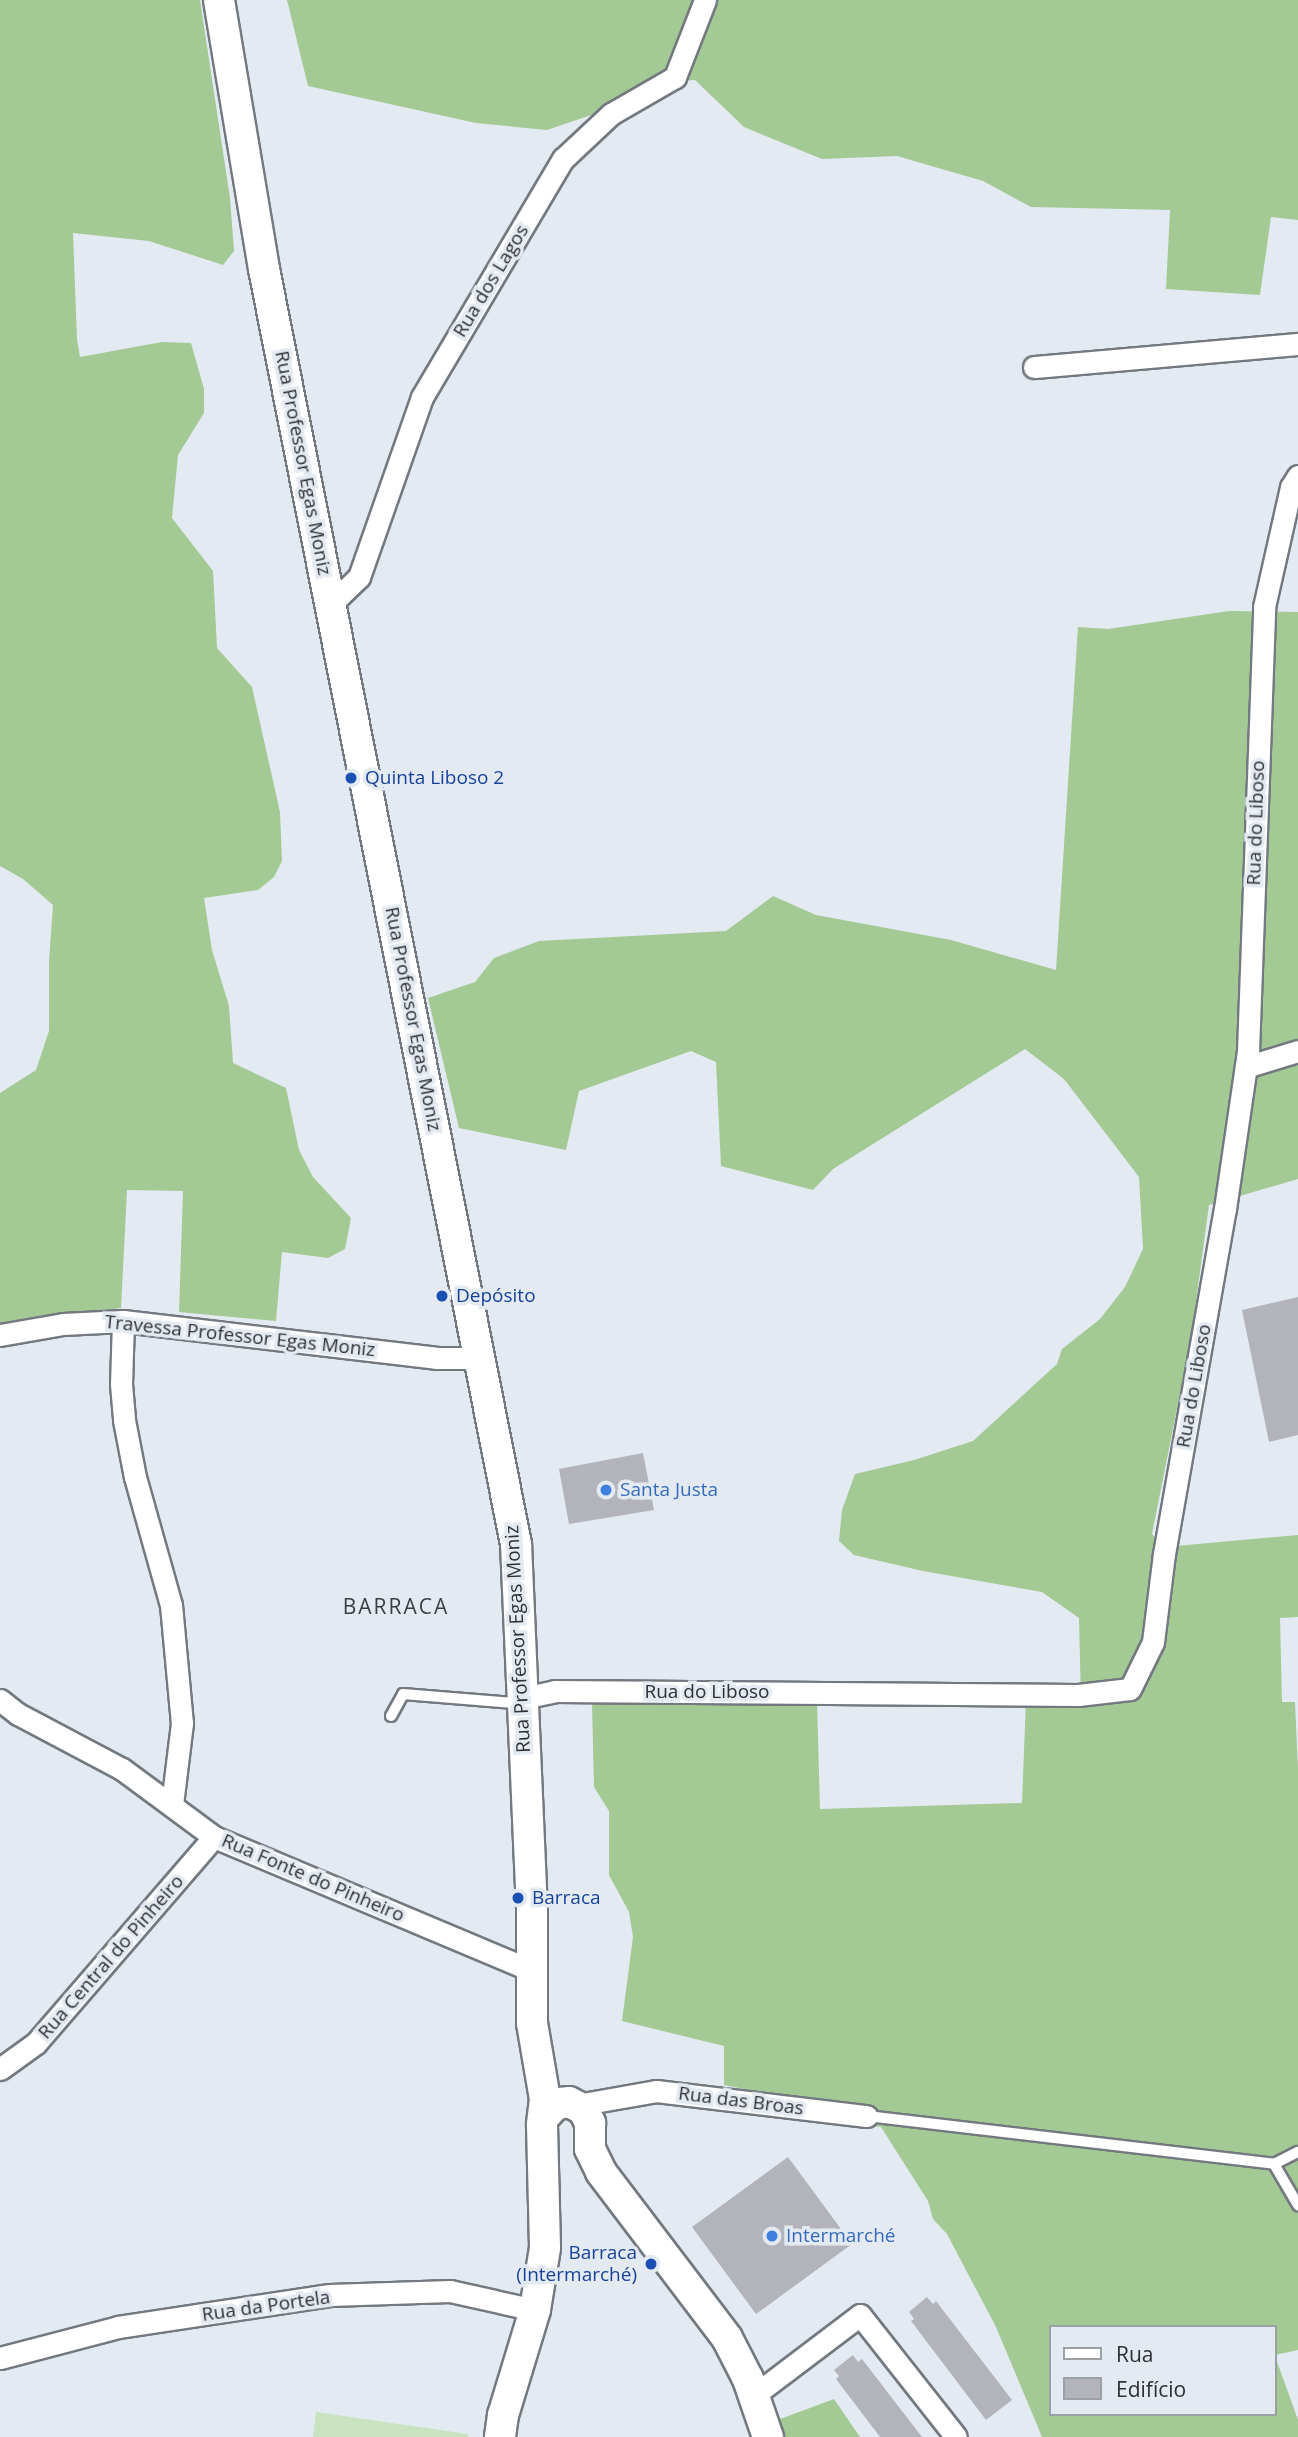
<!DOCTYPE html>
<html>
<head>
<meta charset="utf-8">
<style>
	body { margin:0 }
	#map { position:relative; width:1298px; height:2437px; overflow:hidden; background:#e4eaf1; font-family:"Open Sans",sans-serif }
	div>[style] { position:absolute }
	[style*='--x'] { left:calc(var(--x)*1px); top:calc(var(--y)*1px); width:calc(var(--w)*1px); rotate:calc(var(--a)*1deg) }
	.green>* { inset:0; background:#c9e3c0 }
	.forest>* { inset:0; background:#a3c995 }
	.building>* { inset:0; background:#b3b3bb }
	.roads { filter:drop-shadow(2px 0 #73797f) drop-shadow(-2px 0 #73797f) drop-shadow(0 2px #73797f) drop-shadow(0 -2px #73797f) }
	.lane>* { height:10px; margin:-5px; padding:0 5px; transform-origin:5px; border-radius:5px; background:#fff }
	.street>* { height:21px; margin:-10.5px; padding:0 10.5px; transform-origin:10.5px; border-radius:10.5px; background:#fff }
	.secondary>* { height:30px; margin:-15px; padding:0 15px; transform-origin:15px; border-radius:15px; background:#fff }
	.dots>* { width:19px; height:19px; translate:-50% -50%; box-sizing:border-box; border:4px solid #e4eaf1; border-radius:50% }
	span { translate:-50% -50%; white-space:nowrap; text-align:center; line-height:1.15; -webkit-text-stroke:7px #e4eaf1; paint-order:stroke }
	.street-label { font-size:19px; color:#2e3033 }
	.transit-label { font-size:19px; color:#164399 }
	.left { translate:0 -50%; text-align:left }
	.right { translate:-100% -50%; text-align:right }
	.shop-label { font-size:19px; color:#366cbe }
	.neighbourhood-label { font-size:21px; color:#3a3f44; letter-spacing:2px }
	.legend { position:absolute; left:1049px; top:2325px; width:228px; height:91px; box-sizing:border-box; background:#e4eaf1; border:2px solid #9ba0a5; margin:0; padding:9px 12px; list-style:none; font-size:21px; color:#2e3033 }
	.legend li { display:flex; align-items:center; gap:14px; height:35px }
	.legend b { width:35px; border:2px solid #9ba0a5 }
</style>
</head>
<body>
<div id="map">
	<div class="green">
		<i style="clip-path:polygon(316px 2412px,468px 2434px,468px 2437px,313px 2437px)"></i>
	</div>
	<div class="forest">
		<i style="clip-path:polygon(0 0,200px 0,230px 198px,234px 251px,223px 265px,149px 241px,73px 233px,77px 339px,80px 357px,162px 342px,191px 343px,204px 389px,204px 413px,178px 455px,172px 518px,213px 571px,217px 648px,252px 687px,280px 812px,282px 861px,274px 877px,258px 890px,204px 898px,212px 950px,229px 1006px,233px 1063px,286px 1088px,299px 1150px,313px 1177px,351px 1218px,345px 1249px,328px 1258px,282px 1252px,276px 1321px,179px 1312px,183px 1191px,127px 1190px,121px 1308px,0 1324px,0 1093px,36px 1070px,49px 1031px,49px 961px,53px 905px,23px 879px,0 866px)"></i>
		<i style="clip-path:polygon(287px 0,1298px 0,1298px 220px,1271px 217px,1260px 295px,1166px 289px,1170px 210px,1031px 207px,983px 181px,897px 156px,822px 159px,744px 127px,695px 80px,652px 82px,600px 112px,547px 130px,476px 123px,308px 86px)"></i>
		<i style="clip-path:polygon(1229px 611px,1298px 612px,1298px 1179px,1209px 1205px,1191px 1338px,1152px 1534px,1165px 1547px,1298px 1535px,1298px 1617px,1280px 1618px,1282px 1702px,1295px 1702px,1298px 1770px,1298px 2350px,1275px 2355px,1275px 2327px,1051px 2327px,1051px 2414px,1275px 2414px,1275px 2356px,1298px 2420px,1298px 2437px,1042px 2437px,996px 2327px,947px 2234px,933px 2219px,928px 2201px,881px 2127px,809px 2118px,790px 2098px,724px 2085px,724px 2046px,622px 2021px,633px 1937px,629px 1912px,609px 1875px,609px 1811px,594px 1787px,592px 1704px,817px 1702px,820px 1809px,1022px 1803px,1026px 1699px,1081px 1702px,1079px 1618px,1042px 1592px,923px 1571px,854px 1555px,839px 1541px,842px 1510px,855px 1474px,914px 1460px,973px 1441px,1057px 1364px,1062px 1349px,1100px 1319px,1125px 1287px,1143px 1249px,1139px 1177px,1064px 1079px,1025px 1049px,833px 1169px,813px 1190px,721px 1166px,716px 1062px,691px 1051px,579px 1091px,566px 1150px,459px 1128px,428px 998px,475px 982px,494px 958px,539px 941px,726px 931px,773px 896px,816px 915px,951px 940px,1056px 970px,1078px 627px,1108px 629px)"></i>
		<i style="clip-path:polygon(834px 2399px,860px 2437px,780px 2437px,775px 2421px)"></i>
	</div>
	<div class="building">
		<i style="clip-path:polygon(1298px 1297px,1298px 1435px,1269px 1442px,1242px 1310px)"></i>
		<i style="clip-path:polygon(643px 1453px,654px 1510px,569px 1524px,559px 1469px)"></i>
		<i style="clip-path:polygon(788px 2157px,852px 2244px,756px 2314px,692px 2227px)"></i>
		<i style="clip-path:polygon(927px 2297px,933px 2304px,936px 2301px,1012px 2400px,986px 2420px,911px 2321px,914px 2319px,909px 2312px)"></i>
		<i style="clip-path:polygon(853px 2355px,858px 2362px,862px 2359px,922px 2437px,880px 2437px,836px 2379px,839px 2376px,834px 2370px)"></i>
	</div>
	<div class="roads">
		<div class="lane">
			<i style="--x:391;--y:1716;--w:25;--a:-61"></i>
			<i style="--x:403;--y:1694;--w:111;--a:4.6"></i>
			<i style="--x:514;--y:1703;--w:8;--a:-30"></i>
			<i style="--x:867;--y:2116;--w:410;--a:6.7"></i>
			<i style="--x:1274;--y:2164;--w:27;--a:-27"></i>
			<i style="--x:1274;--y:2164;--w:48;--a:59.7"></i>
		</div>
		<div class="street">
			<i style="--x:1034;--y:367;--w:265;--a:-5"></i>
			<i style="--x:331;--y:604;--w:39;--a:-44"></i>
			<i style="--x:359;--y:577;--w:191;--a:-70.7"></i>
			<i style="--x:422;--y:397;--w:277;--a:-59.4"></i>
			<i style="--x:563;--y:159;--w:66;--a:-43.2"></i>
			<i style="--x:611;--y:114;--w:74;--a:-30"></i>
			<i style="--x:675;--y:77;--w:83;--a:-68.7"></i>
			<i style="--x:1246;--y:1067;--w:54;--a:-17.1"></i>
			<i style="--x:123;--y:1321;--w:63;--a:91.8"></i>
			<i style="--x:121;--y:1384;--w:36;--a:85"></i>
			<i style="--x:124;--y:1420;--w:58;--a:79.1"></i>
			<i style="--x:135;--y:1477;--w:133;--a:74.3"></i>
			<i style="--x:171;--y:1605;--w:119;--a:84.7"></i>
			<i style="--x:182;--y:1723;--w:83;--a:97"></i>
			<i style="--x:0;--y:1335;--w:64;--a:-9.9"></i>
			<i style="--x:63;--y:1324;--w:60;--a:-2.9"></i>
			<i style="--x:123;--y:1321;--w:315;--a:6.7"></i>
			<i style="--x:436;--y:1358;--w:44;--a:0"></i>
			<i style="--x:523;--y:1698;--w:33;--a:-12"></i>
			<i style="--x:555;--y:1691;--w:523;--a:0.44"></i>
			<i style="--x:1078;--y:1695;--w:52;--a:-6.6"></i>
			<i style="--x:1130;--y:1689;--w:52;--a:-63.9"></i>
			<i style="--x:1153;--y:1642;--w:89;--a:-82.9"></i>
			<i style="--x:1164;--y:1554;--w:350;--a:-80"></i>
			<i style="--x:1225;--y:1209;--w:160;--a:-81.7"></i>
			<i style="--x:1248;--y:1051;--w:444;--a:-87.9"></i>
			<i style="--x:1264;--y:607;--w:123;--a:-77.3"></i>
			<i style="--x:1291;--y:487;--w:13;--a:-58"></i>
			<i style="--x:0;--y:1700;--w:23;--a:38"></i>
			<i style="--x:18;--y:1714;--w:118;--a:27.9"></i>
			<i style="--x:122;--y:1769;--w:114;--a:36.5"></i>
			<i style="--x:214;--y:1837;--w:344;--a:22.8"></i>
			<i style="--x:0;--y:2069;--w:44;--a:-35.8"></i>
			<i style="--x:36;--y:2043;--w:272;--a:-49.2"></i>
			<i style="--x:577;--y:2105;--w:80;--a:-10"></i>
			<i style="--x:656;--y:2091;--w:212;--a:6.8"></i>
			<i style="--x:0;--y:2358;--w:122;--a:-14.7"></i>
			<i style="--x:118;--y:2327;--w:214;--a:-8.6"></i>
			<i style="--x:330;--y:2295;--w:120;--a:-1.9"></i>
			<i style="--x:450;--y:2291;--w:87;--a:12.6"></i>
			<i style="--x:753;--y:2396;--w:134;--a:-37.1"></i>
			<i style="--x:860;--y:2315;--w:155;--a:51.8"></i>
		</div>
		<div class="secondary">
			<i style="--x:219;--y:0;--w:273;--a:80.5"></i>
			<i style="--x:264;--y:269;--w:1300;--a:78.82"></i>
			<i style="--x:516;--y:1544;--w:362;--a:87.5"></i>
			<i style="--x:532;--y:1906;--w:117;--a:90"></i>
			<i style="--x:532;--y:2023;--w:77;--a:80.3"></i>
			<i style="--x:545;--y:2099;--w:26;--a:97"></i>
			<i style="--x:542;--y:2125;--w:123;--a:88.6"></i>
			<i style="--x:545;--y:2248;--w:63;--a:99.2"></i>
			<i style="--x:535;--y:2310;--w:110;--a:106.9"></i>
			<i style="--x:503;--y:2415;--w:22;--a:98"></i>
			<i style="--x:544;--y:2117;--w:15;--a:-48"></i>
			<i style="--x:554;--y:2106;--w:8;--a:-23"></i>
			<i style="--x:561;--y:2103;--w:8;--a:-7"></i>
			<i style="--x:569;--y:2102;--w:16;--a:27"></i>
			<i style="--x:583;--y:2109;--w:16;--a:63"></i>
			<i style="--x:590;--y:2123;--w:26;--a:90"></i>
			<i style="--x:590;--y:2149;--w:25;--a:64"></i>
			<i style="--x:601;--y:2172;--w:208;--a:52.8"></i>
			<i style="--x:727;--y:2338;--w:46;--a:62.9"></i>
			<i style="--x:748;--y:2379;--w:61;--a:71"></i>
		</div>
	</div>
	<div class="dots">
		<i style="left:351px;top:778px;background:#1a4fb4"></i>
		<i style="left:442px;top:1296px;background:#1a4fb4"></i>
		<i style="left:606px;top:1490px;background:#3f7fe0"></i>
		<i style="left:518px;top:1898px;background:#1a4fb4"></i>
		<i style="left:772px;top:2236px;background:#3f7fe0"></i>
		<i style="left:651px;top:2264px;background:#1a4fb4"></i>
	</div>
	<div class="street-label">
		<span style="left:491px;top:281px;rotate:-59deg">Rua dos Lagos</span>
		<span style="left:303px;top:463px;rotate:79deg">Rua Professor Egas Moniz</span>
		<span style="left:1256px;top:823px;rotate:-88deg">Rua do Liboso</span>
		<span style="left:413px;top:1019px;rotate:79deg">Rua Professor Egas Moniz</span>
		<span style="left:240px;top:1336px;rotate:6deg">Travessa Professor Egas Moniz</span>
		<span style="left:1194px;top:1386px;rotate:-80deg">Rua do Liboso</span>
		<span style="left:518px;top:1639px;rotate:-93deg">Rua Professor Egas Moniz</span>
		<span style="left:707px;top:1692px">Rua do Liboso</span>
		<span style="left:313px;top:1878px;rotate:23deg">Rua Fonte do Pinheiro</span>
		<span style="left:111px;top:1957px;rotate:-49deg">Rua Central do Pinheiro</span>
		<span style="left:741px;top:2101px;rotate:7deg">Rua das Broas</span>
		<span style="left:266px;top:2306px;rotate:-8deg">Rua da Portela</span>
	</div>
	<div class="transit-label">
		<span class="left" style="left:365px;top:778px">Quinta Liboso 2</span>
		<span class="left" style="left:456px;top:1296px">Depósito</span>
		<span class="left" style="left:532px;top:1898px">Barraca</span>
		<span class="right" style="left:637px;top:2264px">Barraca<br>(Intermarché)</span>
	</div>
	<div class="shop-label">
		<span class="left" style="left:620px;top:1490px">Santa Justa</span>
		<span class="left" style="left:786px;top:2236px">Intermarché</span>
	</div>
	<div class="neighbourhood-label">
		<span style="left:396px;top:1606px">BARRACA</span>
	</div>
	<ul class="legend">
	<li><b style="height:9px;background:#fff"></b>Rua</li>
	<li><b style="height:19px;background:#b3b3bb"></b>Edifício</li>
	</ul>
</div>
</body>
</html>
